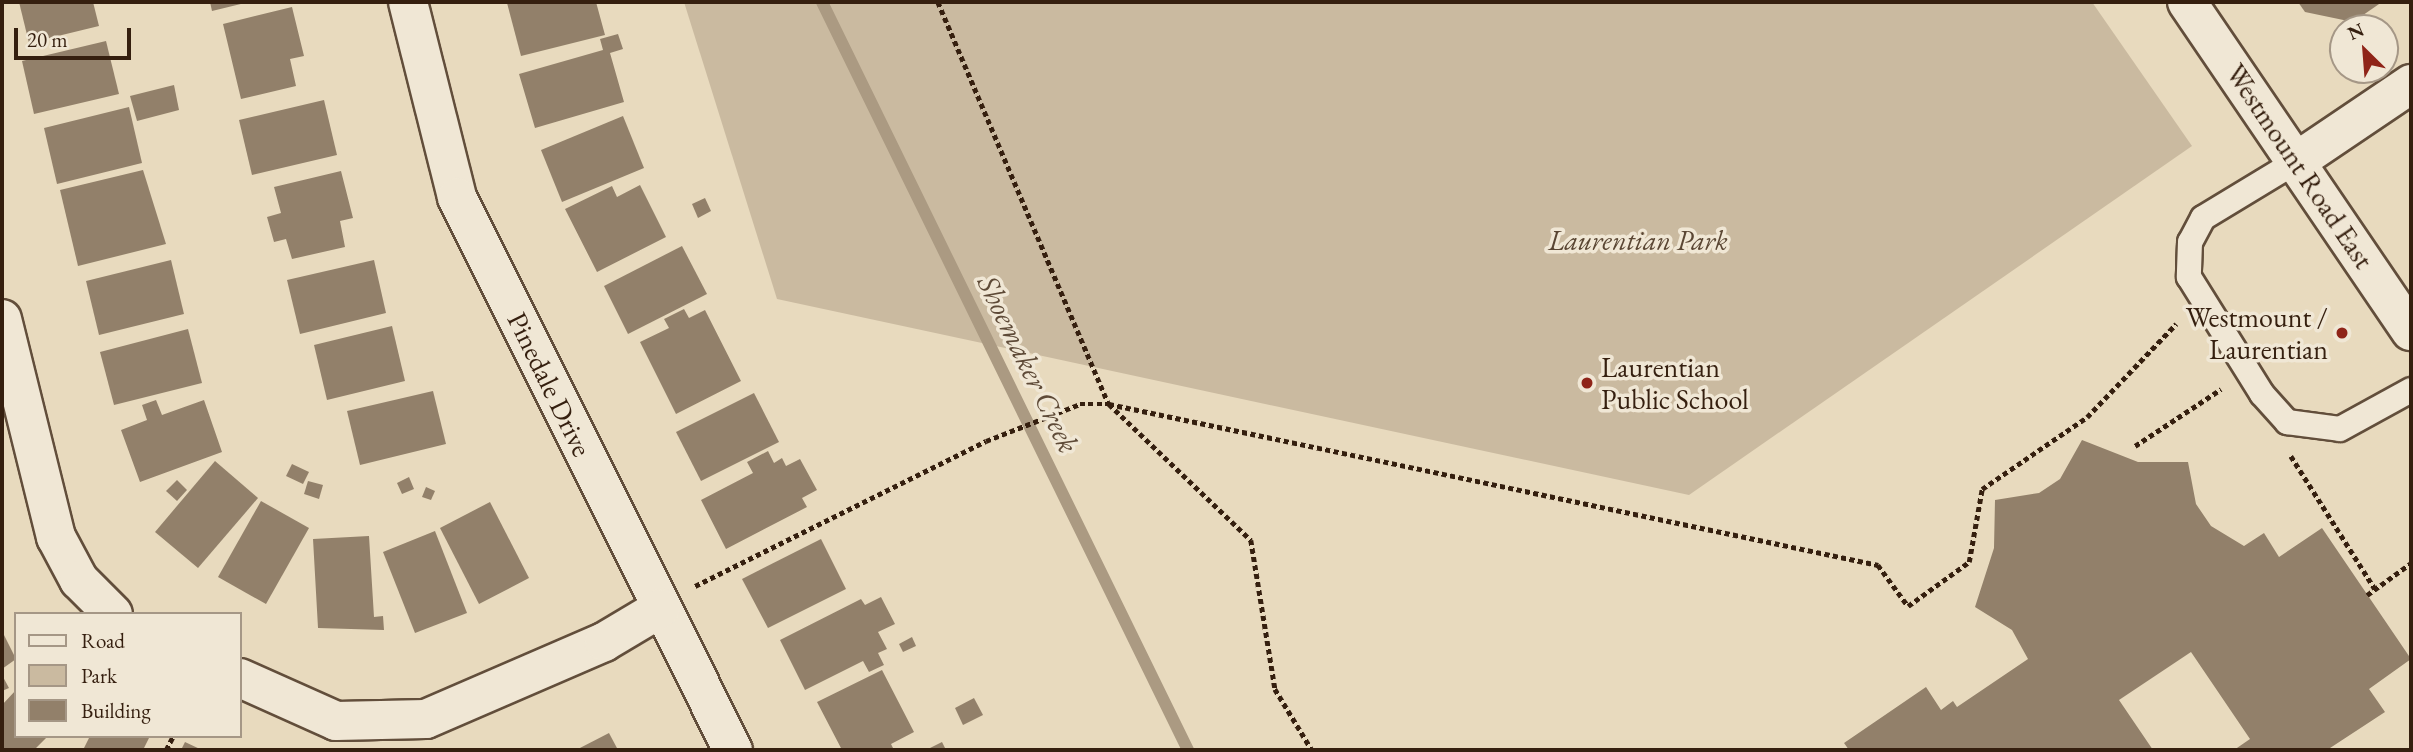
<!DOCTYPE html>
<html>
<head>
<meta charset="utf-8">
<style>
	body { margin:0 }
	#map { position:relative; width:2413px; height:752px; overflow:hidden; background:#e8dabe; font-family:"EB Garamond",serif }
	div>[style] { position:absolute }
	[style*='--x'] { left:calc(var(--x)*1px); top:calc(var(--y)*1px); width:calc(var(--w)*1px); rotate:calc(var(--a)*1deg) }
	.green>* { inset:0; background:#cabaa0 }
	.stream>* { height:12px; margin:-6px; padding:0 6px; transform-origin:6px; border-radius:6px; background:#ab9a82 }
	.building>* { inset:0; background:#92806a }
	.path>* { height:4.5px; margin-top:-2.25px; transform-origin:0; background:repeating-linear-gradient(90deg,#351f0f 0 5px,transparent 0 8.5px) }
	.roads { filter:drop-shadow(2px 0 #624e3b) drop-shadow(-2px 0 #624e3b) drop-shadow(0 2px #624e3b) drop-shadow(0 -2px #624e3b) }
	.lane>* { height:24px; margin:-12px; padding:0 12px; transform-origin:12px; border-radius:12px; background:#f0e7d5 }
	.street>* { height:38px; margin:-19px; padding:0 19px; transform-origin:19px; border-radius:19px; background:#f0e7d5 }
	.secondary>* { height:38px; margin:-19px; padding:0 19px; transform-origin:19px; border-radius:19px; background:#f0e7d5 }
	.dots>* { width:19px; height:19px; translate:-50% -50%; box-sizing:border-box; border:4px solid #f0e7d5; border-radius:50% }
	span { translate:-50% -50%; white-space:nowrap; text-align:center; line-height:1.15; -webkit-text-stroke:7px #f0e7d5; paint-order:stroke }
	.street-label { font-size:28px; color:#351f0f }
	.park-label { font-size:28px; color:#5a4633; font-style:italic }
	.poi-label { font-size:28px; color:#351f0f }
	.right { translate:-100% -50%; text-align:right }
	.left { translate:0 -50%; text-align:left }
	.water-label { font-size:30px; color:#5e4a37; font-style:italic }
	.frame { position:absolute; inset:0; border:4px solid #351f0f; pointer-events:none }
	.legend { position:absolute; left:14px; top:612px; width:228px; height:126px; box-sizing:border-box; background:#f0e7d5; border:2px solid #a59786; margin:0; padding:9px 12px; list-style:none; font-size:21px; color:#351f0f }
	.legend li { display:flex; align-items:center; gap:14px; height:35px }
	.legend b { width:35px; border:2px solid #a59786 }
	.north { position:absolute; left:2329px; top:14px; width:70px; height:70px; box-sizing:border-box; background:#f0e7d5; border:2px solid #a59786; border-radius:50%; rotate:335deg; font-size:19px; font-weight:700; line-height:28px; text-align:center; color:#351f0f }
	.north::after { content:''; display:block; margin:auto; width:24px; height:32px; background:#8f2418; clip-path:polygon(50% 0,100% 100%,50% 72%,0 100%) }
	.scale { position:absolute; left:14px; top:28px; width:117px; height:32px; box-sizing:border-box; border:4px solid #351f0f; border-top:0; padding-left:9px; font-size:21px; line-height:24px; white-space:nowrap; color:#351f0f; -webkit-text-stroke:5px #f0e7d5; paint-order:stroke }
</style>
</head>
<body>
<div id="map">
	<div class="green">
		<i style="clip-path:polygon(684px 2px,2092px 2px,2192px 146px,1689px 495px,777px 299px)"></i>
	</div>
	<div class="stream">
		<i style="--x:822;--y:2;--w:833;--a:63.93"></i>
	</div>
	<div class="building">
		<i style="clip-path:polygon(19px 2px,93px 2px,99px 26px,29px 43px)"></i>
		<i style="clip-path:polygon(210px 2px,244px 2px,245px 3px,212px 11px)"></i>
		<i style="clip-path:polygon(596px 2px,605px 35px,521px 56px,507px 3px)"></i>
		<i style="clip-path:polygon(2298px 2px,2382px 2px,2353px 22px,2305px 12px)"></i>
		<i style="clip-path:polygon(292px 7px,304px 56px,290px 59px,296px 86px,241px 99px,223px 24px)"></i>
		<i style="clip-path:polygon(618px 34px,623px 49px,610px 53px,624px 102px,535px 128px,519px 74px,603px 50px,600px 39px)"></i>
		<i style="clip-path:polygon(106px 41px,119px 94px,34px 114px,22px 61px)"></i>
		<i style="clip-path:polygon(174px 85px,179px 110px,137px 121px,130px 96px)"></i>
		<i style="clip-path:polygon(324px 100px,337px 155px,252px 175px,239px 120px)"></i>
		<i style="clip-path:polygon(129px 107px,142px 163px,57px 184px,44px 128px)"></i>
		<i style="clip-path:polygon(623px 116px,644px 168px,562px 202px,541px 150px)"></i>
		<i style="clip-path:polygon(143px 170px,166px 244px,78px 266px,60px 190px)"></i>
		<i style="clip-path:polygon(341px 171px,353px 218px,340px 221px,345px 247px,292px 259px,286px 239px,274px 242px,267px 217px,281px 213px,274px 187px)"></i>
		<i style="clip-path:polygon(640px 185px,666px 237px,597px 272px,565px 209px,612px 186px,617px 197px)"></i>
		<i style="clip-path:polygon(705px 198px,711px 211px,698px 218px,692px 204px)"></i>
		<i style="clip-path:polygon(682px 246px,707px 294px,628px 334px,604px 286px)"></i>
		<i style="clip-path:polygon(171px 260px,184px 314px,99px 335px,86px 281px)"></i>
		<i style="clip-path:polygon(374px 260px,386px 313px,300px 334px,287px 280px)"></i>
		<i style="clip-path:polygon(684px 309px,689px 318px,705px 310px,741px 381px,676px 414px,640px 342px,669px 328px,664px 319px)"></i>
		<i style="clip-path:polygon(392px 326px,405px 381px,327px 400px,314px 345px)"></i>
		<i style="clip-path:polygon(188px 329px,202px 383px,114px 405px,100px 352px)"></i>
		<i style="clip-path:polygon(433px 391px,446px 444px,360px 465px,347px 411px)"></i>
		<i style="clip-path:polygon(754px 393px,779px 442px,701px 481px,676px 432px)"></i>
		<i style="clip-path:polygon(156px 400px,162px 415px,204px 400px,222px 452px,140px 482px,121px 430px,147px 420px,142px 405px)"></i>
		<i style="clip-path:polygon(2082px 440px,2138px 462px,2188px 462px,2196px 504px,2211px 526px,2244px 546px,2264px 533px,2279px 557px,2322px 528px,2411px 659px,2369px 689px,2385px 712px,2327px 750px,2234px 750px,2250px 739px,2191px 652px,2119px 700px,2153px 750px,1849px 750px,1844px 743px,1926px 687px,1941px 710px,1953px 701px,1957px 707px,2028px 659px,2012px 630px,1975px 607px,1994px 548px,1995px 500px,2039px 493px,2060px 479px)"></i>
		<i style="clip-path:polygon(768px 451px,774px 463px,782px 458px,786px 466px,800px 459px,817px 490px,802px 498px,807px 507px,726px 549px,701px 500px,753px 473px,747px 462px)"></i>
		<i style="clip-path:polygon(215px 461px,258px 498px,198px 568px,155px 532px)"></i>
		<i style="clip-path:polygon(292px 464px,309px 472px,303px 484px,286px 476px)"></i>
		<i style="clip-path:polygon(409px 477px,414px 489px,402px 494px,397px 483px)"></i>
		<i style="clip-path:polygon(177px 480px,187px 490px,177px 501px,166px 491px)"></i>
		<i style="clip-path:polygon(308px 481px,323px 485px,319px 499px,304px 494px)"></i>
		<i style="clip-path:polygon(426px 487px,435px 491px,431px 500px,422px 497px)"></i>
		<i style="clip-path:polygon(261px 501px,309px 528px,266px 604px,218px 577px)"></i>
		<i style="clip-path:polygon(490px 502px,529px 578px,479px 604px,440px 528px)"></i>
		<i style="clip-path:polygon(435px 531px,467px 613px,415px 633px,383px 552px)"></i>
		<i style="clip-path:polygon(369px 536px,374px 617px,383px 616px,384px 630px,318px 628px,313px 539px)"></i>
		<i style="clip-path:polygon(821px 539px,846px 589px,768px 628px,742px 579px)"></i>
		<i style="clip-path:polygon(881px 597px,895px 624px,878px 632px,887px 649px,878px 653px,884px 665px,869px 672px,863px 661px,805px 690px,780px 640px,861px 599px,865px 605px)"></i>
		<i style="clip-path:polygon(2px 631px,16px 659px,2px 669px)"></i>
		<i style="clip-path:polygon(912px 637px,916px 646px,903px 652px,899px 644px)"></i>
		<i style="clip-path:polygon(882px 670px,914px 732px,891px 744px,894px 750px,842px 750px,817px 702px)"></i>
		<i style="clip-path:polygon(2px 675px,9px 688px,2px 691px)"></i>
		<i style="clip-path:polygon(16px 690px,16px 736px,48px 736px,34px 750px,2px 750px,2px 705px)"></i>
		<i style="clip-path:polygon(974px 698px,983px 715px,963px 725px,955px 708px)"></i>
		<i style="clip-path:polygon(609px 733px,618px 750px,576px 750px)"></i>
		<i style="clip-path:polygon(90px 736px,150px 736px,143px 750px,83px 750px)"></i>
		<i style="clip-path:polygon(185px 742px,202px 750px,181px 750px)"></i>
		<i style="clip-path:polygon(942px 742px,946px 750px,926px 750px)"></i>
	</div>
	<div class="path">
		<i style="--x:938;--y:2;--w:437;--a:67"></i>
		<i style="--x:1109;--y:404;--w:197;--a:43.8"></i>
		<i style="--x:1251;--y:540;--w:151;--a:80.8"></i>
		<i style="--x:1275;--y:689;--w:71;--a:58.8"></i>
		<i style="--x:2135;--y:446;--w:103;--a:-33.5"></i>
		<i style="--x:2291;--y:456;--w:157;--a:57.7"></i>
		<i style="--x:695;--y:586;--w:325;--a:-26.5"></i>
		<i style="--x:986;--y:441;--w:101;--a:-21.5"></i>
		<i style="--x:1080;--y:404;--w:29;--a:0"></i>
		<i style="--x:1109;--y:404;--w:786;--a:11.82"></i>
		<i style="--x:1878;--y:565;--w:51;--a:53.8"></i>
		<i style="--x:1908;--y:606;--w:75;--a:-35.8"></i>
		<i style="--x:1969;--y:562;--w:74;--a:-79.9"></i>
		<i style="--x:1982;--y:489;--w:127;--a:-34.4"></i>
		<i style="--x:2087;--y:417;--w:129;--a:-46.3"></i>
		<i style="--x:2367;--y:595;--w:54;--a:-36"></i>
		<i style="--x:166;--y:750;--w:16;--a:-63"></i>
	</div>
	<div class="roads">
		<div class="lane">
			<i style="--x:2297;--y:161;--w:110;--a:148.8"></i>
			<i style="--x:2203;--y:218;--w:27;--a:118"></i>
			<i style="--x:2190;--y:242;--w:35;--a:92"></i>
			<i style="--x:2189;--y:277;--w:138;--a:58"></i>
			<i style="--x:2262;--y:394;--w:38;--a:48"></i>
			<i style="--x:2287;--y:422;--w:53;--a:7.5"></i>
			<i style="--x:2340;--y:429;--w:81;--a:-28.8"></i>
		</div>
		<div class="street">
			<i style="--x:408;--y:2;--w:201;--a:75.9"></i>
			<i style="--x:457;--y:197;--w:618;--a:63.48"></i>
			<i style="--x:2297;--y:161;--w:138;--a:-34"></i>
			<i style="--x:2;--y:319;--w:225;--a:76.1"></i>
			<i style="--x:56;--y:537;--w:49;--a:61.9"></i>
			<i style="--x:79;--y:580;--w:48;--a:45"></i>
			<i style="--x:240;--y:678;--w:105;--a:24.1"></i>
			<i style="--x:336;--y:721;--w:90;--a:-1.3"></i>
			<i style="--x:426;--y:719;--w:194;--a:-23.4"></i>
			<i style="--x:604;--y:642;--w:66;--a:-30.8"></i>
		</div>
		<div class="secondary">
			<i style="--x:2187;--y:2;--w:398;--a:55.8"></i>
		</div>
	</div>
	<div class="dots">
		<i style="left:2342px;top:333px;background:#8f2418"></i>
		<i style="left:1587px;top:383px;background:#8f2418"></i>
	</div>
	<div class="street-label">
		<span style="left:2300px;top:166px;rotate:56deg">Westmount Road East</span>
		<span style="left:550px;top:384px;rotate:64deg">Pinedale Drive</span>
	</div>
	<div class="park-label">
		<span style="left:1638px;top:240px">Laurentian Park</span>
	</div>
	<div class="poi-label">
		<span class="right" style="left:2328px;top:333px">Westmount /<br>Laurentian</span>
		<span class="left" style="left:1601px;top:383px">Laurentian<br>Public School</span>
	</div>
	<div class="water-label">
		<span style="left:1028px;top:364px;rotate:64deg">Shoemaker Creek</span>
	</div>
	<div class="frame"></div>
	<ul class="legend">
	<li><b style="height:9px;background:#f0e7d5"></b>Road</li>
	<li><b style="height:19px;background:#cabaa0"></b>Park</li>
	<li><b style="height:19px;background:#92806a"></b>Building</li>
	</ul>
	<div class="north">N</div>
	<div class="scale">20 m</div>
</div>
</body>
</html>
